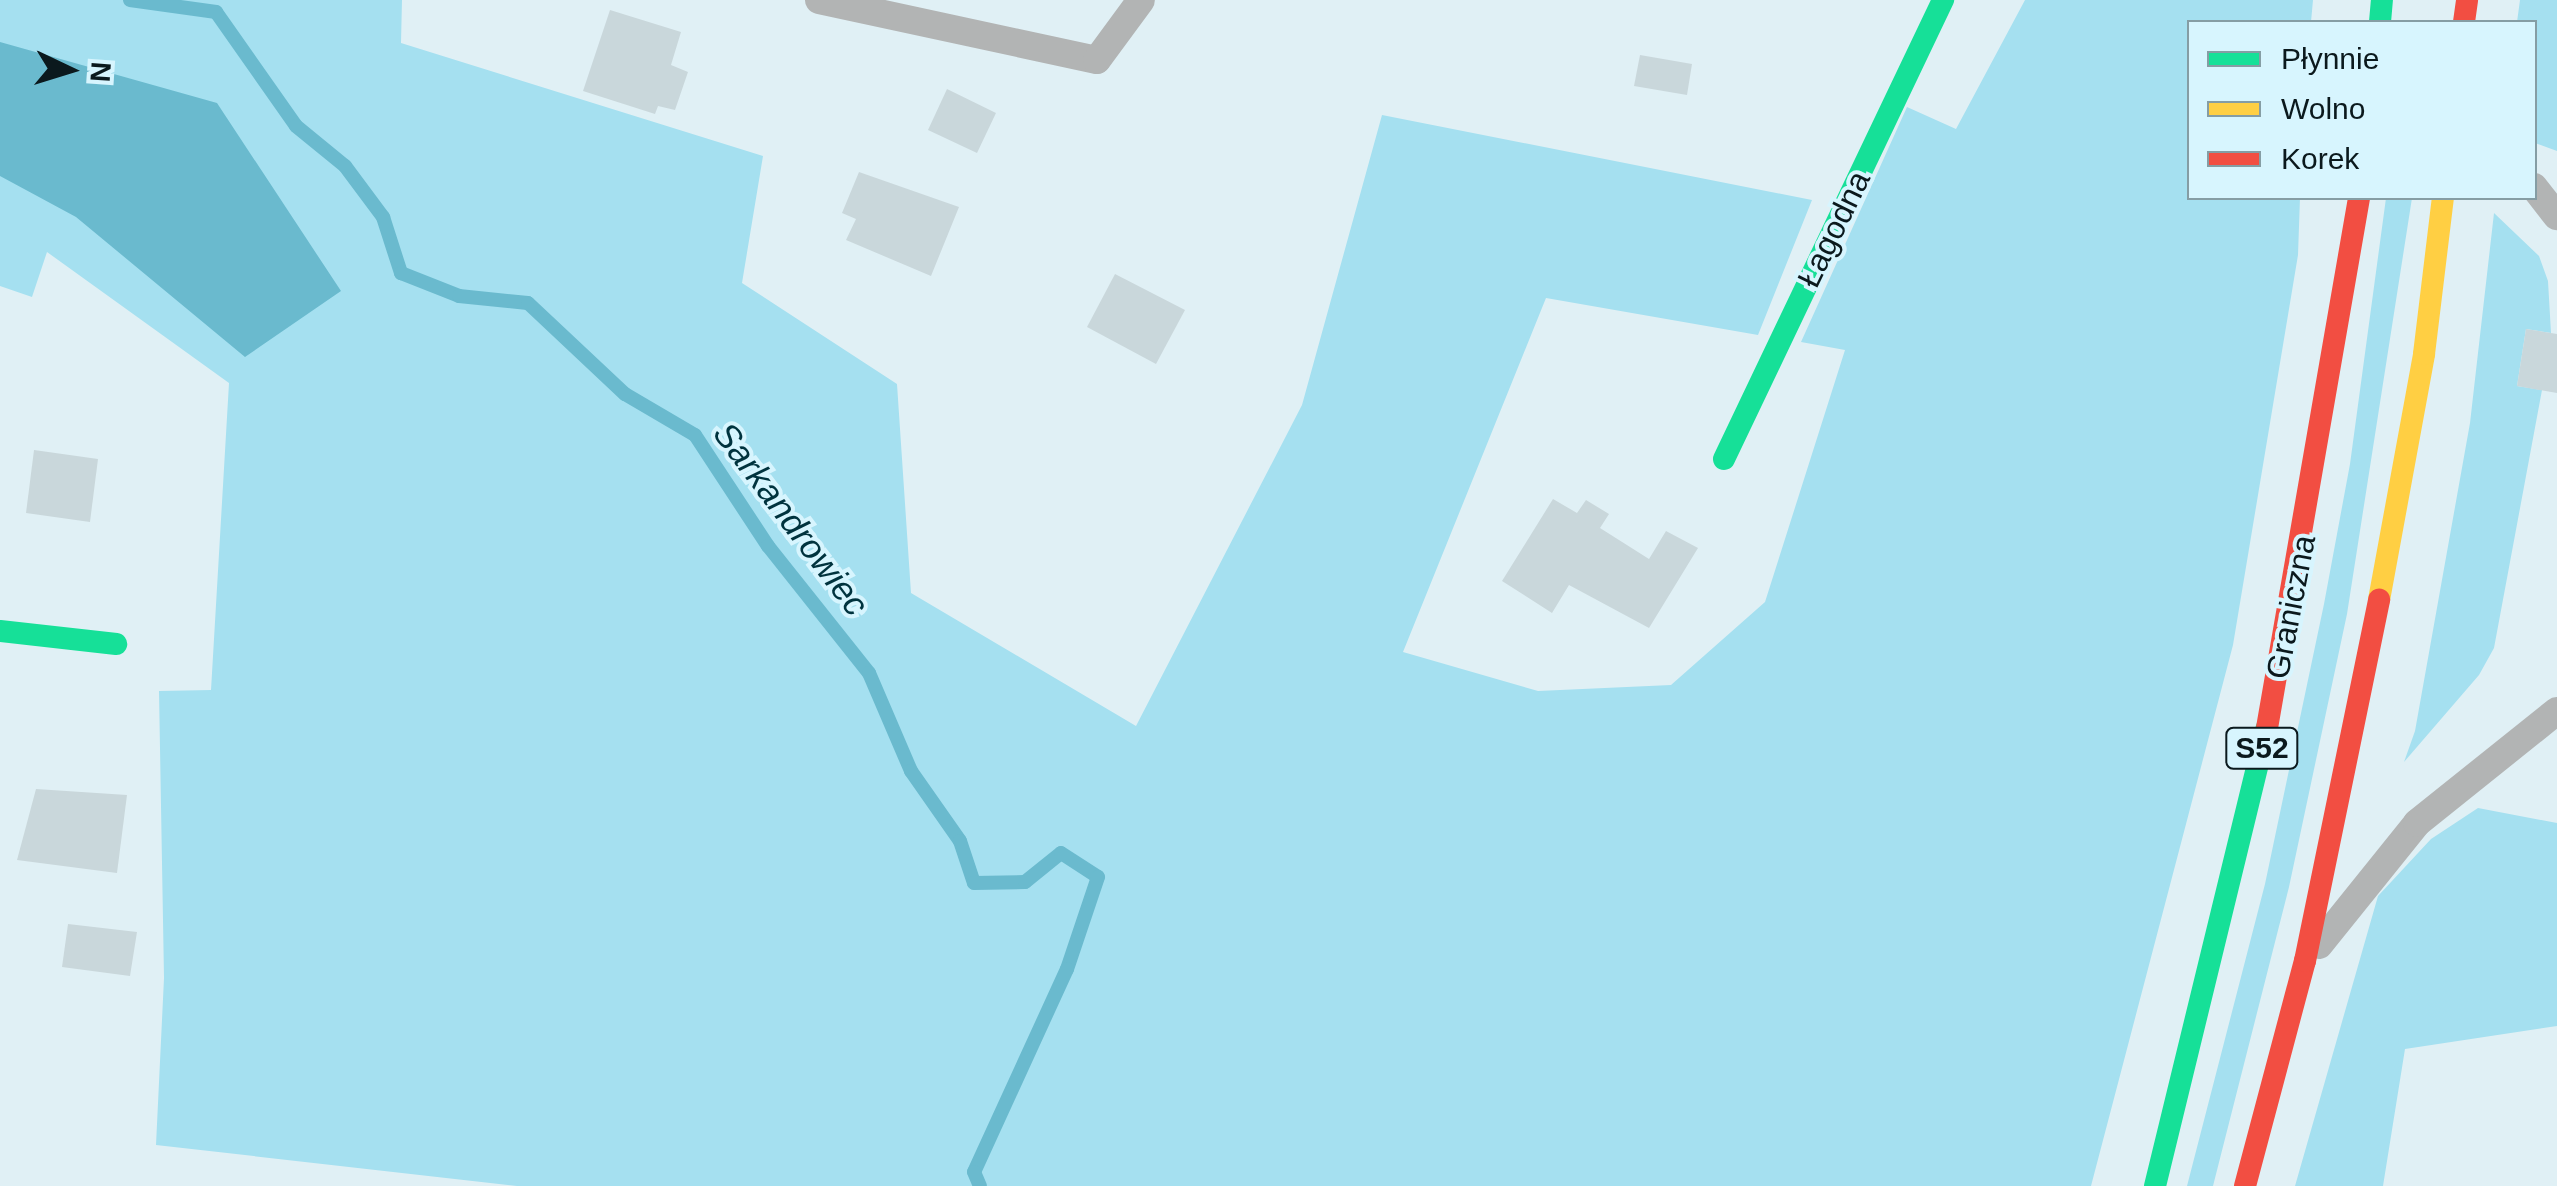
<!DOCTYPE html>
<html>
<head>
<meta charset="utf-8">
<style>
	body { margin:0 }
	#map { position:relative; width:2557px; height:1186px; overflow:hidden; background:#e0f0f5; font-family:Arial,sans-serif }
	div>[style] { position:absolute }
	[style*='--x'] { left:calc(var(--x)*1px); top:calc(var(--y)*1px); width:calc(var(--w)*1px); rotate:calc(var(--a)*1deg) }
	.green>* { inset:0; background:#a5e0f0 }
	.water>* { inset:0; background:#6abace }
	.stream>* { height:14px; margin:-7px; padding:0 7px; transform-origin:7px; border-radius:7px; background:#6abace }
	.building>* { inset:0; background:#c9d7db }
	.lane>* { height:28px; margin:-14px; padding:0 14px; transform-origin:14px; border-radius:14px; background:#b2b4b4 }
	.fast>* { height:22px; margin:-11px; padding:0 11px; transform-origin:11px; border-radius:11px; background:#16e098 }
	.slow>* { height:22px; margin:-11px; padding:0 11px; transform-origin:11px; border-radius:11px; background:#ffcf43 }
	.jam>* { height:22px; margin:-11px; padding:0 11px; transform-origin:11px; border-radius:11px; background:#f24e42 }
	span { translate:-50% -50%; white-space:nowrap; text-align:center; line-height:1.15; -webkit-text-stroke:8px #d7f5fe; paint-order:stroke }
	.shield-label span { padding:2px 8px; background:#d7f5fe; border:2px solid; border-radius:8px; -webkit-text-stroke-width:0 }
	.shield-label { font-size:30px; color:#0b191d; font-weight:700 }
	.street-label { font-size:32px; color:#0b191d }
	.water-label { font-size:35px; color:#00333e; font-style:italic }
	.legend { position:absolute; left:2187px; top:20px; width:350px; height:180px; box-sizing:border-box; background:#d7f5fe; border:2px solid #859da4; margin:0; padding:12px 18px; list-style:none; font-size:30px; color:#0b191d }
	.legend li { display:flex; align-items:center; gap:20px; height:50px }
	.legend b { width:50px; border:2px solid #859da4 }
	.north { position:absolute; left:20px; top:20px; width:100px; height:100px; -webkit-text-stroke:8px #d7f5fe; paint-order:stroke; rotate:94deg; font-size:28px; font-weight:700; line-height:40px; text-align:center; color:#0b191d }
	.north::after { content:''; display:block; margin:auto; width:35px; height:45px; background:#0b191d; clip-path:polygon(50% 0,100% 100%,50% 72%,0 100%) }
</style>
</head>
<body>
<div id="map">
	<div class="green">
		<i style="clip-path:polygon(0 0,402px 0,401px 43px,763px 156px,742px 283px,897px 384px,911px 593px,1136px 726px,1302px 405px,1382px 115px,1812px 200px,1758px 335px,1546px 298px,1403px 652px,1538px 691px,1671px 685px,1765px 602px,1845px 350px,1801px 342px,1907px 107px,1956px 129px,2025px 0,2313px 0,2311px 22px,2190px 22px,2190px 198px,2300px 198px,2298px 255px,2233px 645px,2091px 1186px,517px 1186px,156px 1145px,164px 978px,159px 691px,211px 690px,229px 383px,47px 252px,32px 297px,0 286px)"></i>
		<i style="clip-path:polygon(2520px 0,2557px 0,2557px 151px,2535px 143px,2534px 22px,2517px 22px)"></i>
		<i style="clip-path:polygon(2386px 198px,2412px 198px,2347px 614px,2289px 887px,2213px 1186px,2187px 1186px,2265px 884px,2324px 604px,2350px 464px)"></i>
		<i style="clip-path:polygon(2494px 213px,2539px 256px,2548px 281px,2551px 333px,2526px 329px,2517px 386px,2542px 390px,2494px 648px,2479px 675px,2404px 762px,2415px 731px,2470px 423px)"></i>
		<i style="clip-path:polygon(2478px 808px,2557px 823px,2557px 1026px,2405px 1049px,2383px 1186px,2295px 1186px,2378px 896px,2431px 839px)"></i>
	</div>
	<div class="water">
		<i style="clip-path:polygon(0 42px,217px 103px,341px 291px,245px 357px,76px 217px,0 176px)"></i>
	</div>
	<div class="stream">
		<i style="--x:130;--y:0;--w:87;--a:7.9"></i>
		<i style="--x:216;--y:12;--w:139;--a:54.9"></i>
		<i style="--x:296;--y:126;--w:63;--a:39.2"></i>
		<i style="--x:345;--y:166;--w:64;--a:53.3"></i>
		<i style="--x:383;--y:217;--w:59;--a:72.2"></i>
		<i style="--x:401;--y:273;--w:62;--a:21.6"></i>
		<i style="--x:459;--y:296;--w:69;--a:5.8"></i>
		<i style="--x:528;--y:303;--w:133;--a:43.2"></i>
		<i style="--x:625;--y:394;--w:81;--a:30.4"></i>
		<i style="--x:695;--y:435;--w:133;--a:56.7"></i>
		<i style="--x:768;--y:546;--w:162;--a:51.5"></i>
		<i style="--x:869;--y:673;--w:107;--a:66.8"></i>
		<i style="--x:911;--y:771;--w:85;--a:55"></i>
		<i style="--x:960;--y:841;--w:44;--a:71.6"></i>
		<i style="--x:974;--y:883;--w:51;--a:-1.1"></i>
		<i style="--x:1025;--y:882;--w:46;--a:-38.9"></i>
		<i style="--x:1061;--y:853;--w:44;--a:33"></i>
		<i style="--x:1098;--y:877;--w:97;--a:108.6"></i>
		<i style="--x:1067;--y:969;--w:223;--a:114.6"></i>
		<i style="--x:974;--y:1172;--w:15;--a:67"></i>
	</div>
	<div class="building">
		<i style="clip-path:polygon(610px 10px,681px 32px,671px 65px,688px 72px,675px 110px,658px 106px,655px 114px,583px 91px)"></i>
		<i style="clip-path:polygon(1640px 55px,1692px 64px,1687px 95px,1634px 86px)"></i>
		<i style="clip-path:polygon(947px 89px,996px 113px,977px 153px,928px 130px)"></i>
		<i style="clip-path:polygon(859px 172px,959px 207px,931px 276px,846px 240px,856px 219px,842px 213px)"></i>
		<i style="clip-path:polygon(1115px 274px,1185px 310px,1156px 364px,1087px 327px)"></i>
		<i style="clip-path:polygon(2526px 329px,2557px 334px,2557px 393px,2517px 386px)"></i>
		<i style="clip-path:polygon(34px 450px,98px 459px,90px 522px,26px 513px)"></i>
		<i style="clip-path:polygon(1553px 499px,1577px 513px,1586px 500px,1609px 514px,1600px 528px,1649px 559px,1666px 531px,1698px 548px,1649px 628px,1569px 585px,1552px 613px,1502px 581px)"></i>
		<i style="clip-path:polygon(36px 789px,127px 795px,117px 873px,17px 860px)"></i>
		<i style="clip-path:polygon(68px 924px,137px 932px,130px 976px,62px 967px)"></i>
	</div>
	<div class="lane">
		<i style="--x:819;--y:0;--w:284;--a:12.2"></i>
		<i style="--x:1097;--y:60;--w:74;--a:-53.7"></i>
		<i style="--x:2534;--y:187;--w:37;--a:52"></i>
		<i style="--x:2319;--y:945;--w:156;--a:-51.2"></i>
		<i style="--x:2417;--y:823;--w:179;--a:-38.7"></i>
	</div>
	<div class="fast">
		<i style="--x:2380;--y:22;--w:22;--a:-85"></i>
		<i style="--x:1724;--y:459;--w:509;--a:-64.49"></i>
		<i style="--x:0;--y:631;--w:117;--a:6.4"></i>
		<i style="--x:2155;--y:1186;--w:471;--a:-76.3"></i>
	</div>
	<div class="slow">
		<i style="--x:2379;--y:600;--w:250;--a:-79.6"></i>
		<i style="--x:2424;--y:354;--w:157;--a:-83.1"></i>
	</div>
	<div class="jam">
		<i style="--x:2464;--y:22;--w:22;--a:-82"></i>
		<i style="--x:2267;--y:728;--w:538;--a:-80.15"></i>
		<i style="--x:2245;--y:1186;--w:233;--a:-75.1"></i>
		<i style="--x:2305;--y:961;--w:369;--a:-78.4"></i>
	</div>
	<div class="shield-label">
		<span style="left:2262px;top:748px">S52</span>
	</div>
	<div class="street-label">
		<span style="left:1834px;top:229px;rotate:-64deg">Łagodna</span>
		<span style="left:2291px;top:607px;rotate:-79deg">Graniczna</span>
	</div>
	<div class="water-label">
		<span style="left:791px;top:519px;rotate:53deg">Sarkandrowiec</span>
	</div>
	<ul class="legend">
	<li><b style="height:12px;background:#16e098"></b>Płynnie</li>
	<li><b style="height:12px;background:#ffcf43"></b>Wolno</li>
	<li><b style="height:12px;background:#f24e42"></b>Korek</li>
	</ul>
	<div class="north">N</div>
</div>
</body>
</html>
